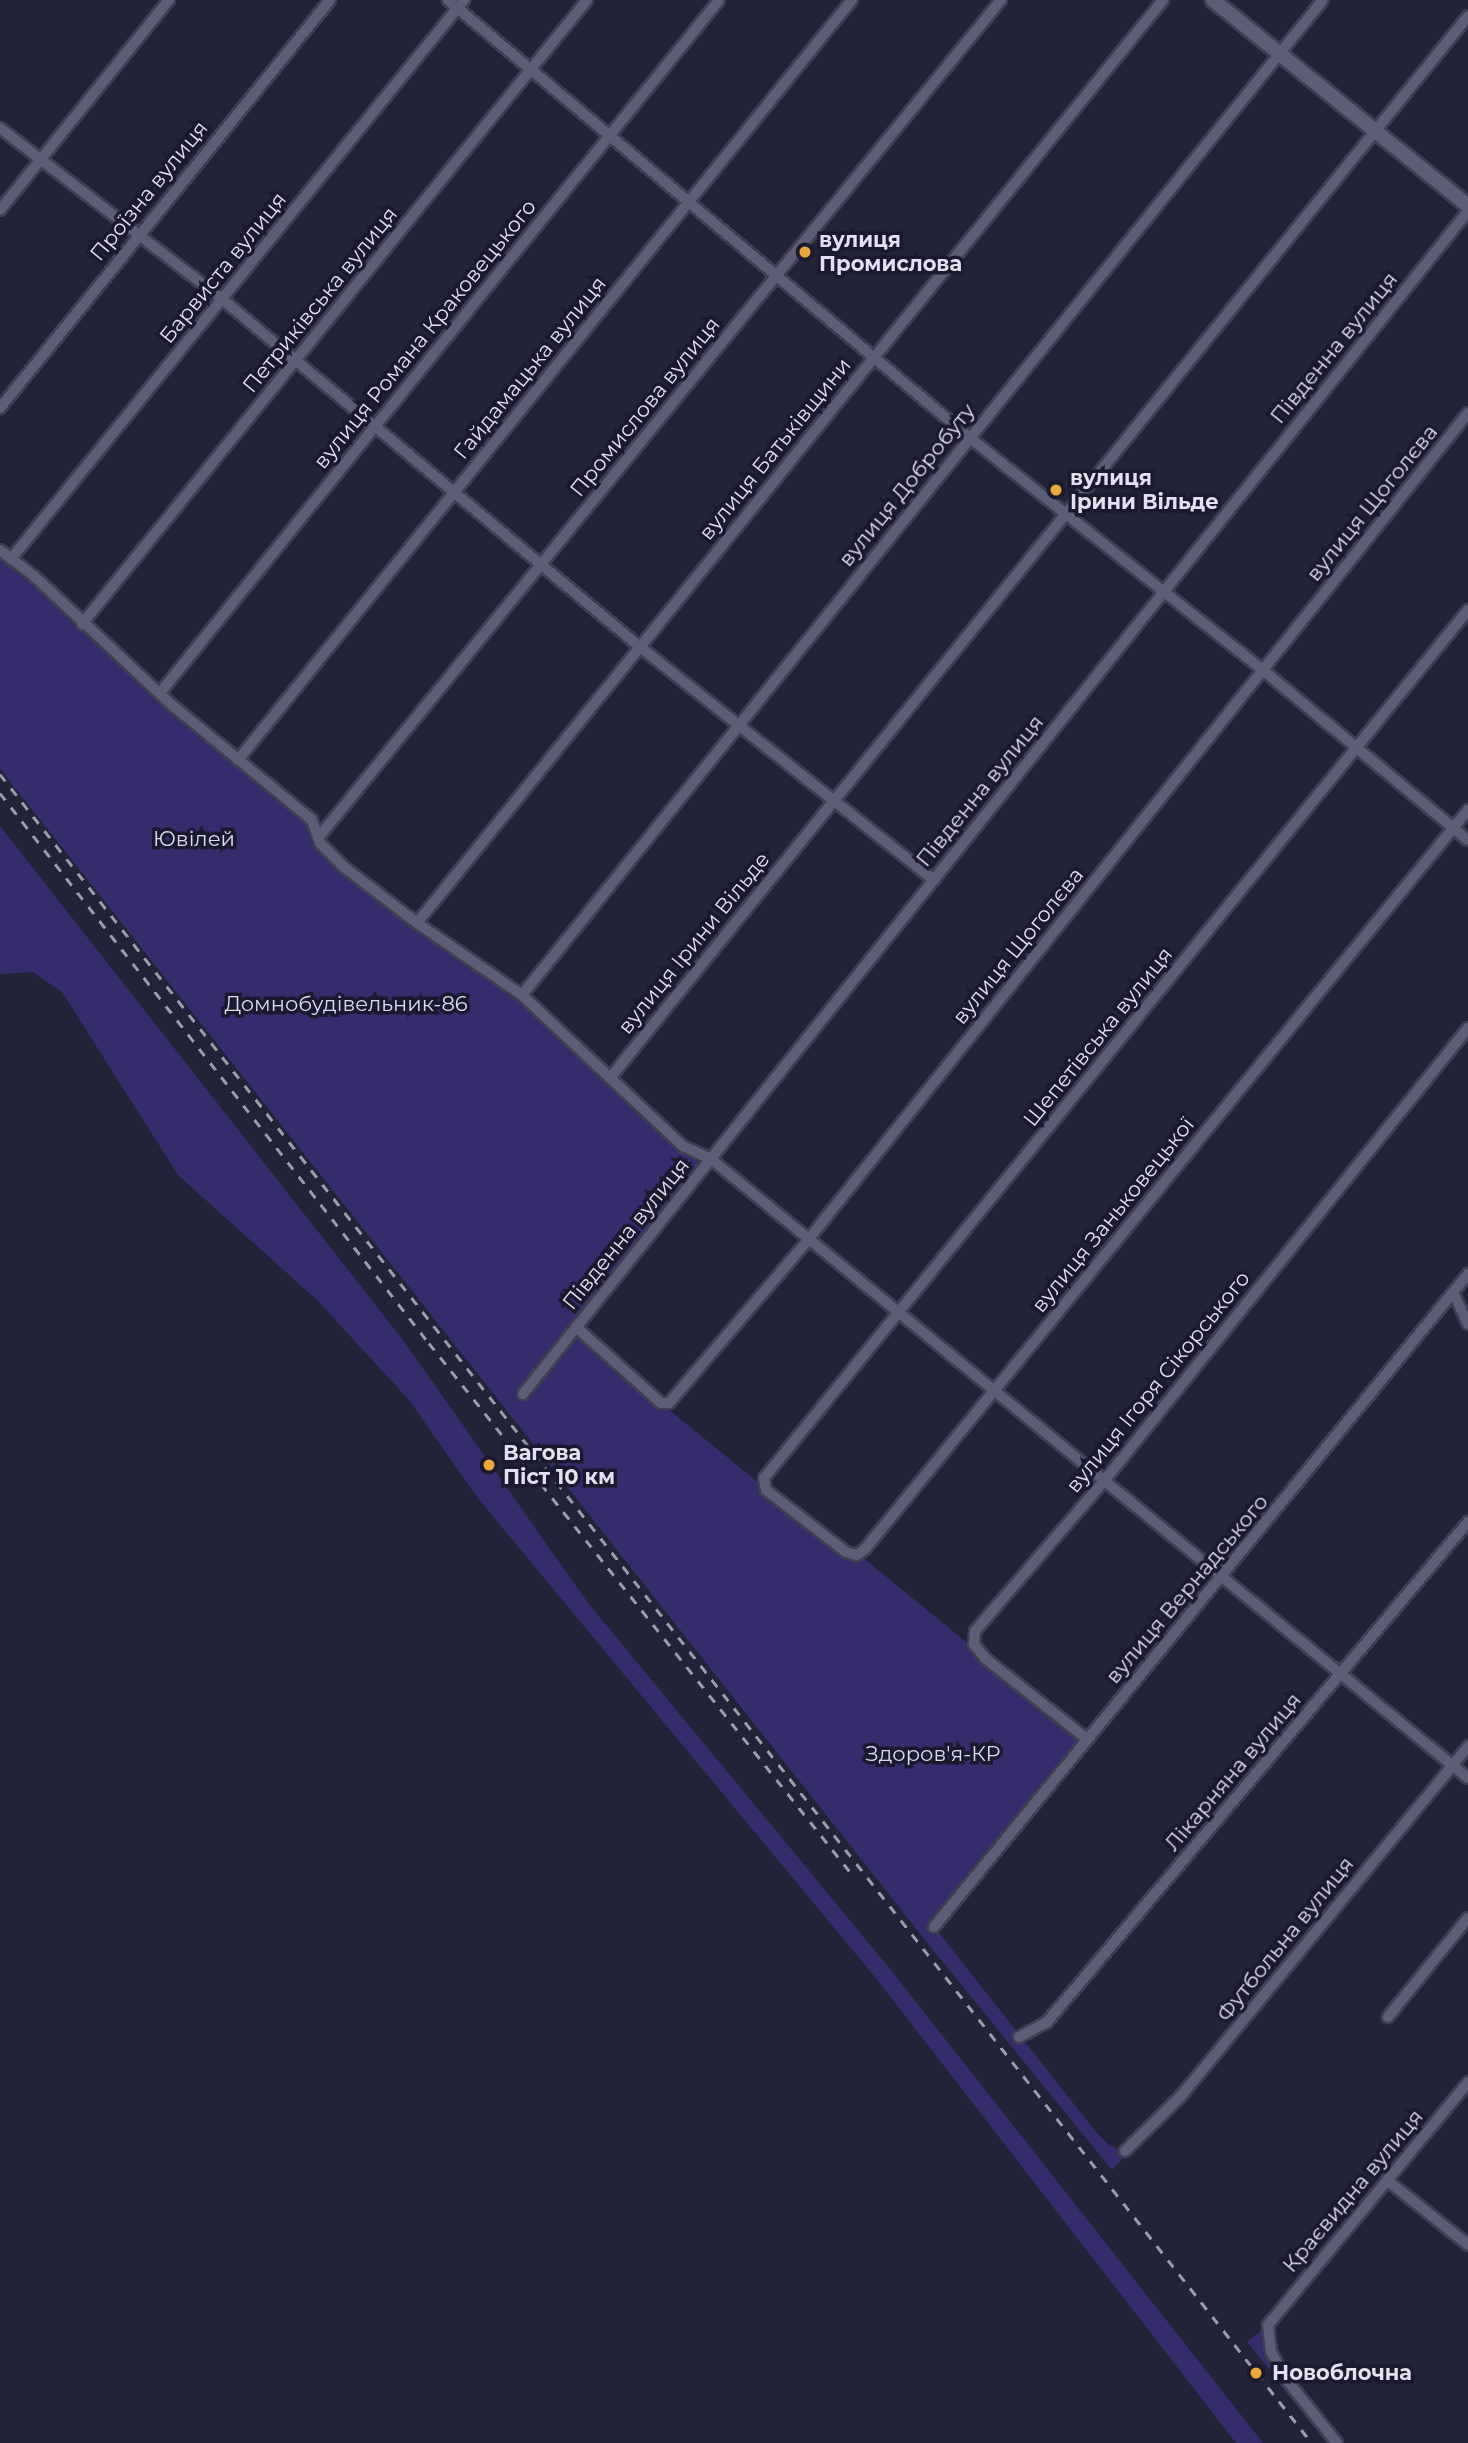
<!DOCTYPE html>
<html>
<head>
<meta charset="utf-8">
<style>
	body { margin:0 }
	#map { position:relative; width:1468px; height:2443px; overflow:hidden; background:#232337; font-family:Montserrat,sans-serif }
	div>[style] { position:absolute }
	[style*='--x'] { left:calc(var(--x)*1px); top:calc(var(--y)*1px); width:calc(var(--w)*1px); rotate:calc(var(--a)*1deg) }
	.green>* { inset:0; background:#352c6e }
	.roads { filter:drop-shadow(2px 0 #403f50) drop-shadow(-2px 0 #403f50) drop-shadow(0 2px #403f50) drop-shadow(0 -2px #403f50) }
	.minor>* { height:10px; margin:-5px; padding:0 5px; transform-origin:5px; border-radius:5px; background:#5d5d75 }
	.tertiary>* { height:14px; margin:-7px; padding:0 7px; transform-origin:7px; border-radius:7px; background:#5d5d75 }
	.rail>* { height:2.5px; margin-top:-1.25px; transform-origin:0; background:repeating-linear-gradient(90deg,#9c9cac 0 9px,transparent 0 18px) }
	.dots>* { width:19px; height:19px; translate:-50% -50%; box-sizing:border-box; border:4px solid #1a192d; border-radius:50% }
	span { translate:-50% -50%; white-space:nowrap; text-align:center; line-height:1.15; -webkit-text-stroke:7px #1a192d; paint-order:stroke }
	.street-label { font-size:21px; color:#e1e1ef }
	.poi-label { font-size:21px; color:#e1e1ef; font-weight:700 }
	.left { translate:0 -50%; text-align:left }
	.park-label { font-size:21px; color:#dadaf1 }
</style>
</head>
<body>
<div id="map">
	<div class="green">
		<i style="clip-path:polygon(0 553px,312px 821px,316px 831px,311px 840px,414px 927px,516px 999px,700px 1164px,610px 1275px,576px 1328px,662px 1404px,846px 1554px,862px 1557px,1084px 1738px,932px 1924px,1096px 2132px,1109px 2145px,1128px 2153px,1112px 2170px,925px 1940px,0 769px)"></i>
		<i style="clip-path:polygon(0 826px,403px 1340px,588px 1603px,890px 1969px,1263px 2443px,1236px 2443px,879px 1982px,477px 1497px,409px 1400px,317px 1300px,178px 1175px,62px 992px,33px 972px,0 974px)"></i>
		<i style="clip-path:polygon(1268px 2325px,1271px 2352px,1337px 2443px,1329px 2443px,1247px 2342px)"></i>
	</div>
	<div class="roads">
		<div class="minor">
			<i style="--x:448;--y:0;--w:681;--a:40"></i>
			<i style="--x:970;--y:438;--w:374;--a:38.4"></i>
			<i style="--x:1263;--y:670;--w:266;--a:39.7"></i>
			<i style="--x:0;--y:128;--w:280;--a:37.6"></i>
			<i style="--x:222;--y:299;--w:544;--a:39.78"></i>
			<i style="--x:640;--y:647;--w:375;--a:38.4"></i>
			<i style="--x:0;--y:210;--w:270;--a:-51.2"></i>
			<i style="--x:0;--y:408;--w:525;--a:-51.03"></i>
			<i style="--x:0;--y:550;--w:43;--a:37.4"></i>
			<i style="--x:34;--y:576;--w:189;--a:43.1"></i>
			<i style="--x:172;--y:705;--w:181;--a:39.4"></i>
			<i style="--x:312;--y:820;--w:24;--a:71"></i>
			<i style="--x:320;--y:843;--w:34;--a:45"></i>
			<i style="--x:344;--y:867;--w:92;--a:37.5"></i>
			<i style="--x:417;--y:923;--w:127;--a:34.4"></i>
			<i style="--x:522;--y:995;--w:221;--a:43.2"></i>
			<i style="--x:683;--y:1146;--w:31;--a:25"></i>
			<i style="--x:711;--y:1159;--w:978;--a:39.27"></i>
			<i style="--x:11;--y:559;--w:720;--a:-50.98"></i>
			<i style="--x:1468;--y:610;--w:1118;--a:129.04"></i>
			<i style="--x:764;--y:1478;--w:12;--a:81"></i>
			<i style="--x:766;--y:1490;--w:101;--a:37.8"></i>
			<i style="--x:846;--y:1552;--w:11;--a:15"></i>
			<i style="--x:857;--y:1555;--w:10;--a:-37"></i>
			<i style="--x:865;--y:1549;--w:954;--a:-50.79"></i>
			<i style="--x:82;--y:624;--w:803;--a:-51.02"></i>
			<i style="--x:160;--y:693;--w:890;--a:-51.11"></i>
			<i style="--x:238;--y:760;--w:977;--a:-51.07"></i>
			<i style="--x:318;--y:838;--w:1081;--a:-50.82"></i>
			<i style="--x:417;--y:923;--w:1187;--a:-51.05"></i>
			<i style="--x:522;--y:995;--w:1277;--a:-51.17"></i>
			<i style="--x:610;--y:1078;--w:1365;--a:-51.06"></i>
			<i style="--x:1453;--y:1292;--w:35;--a:65"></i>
			<i style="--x:576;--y:1327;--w:114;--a:41.8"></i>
			<i style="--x:661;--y:1403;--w:8;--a:0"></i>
			<i style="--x:669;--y:1403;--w:214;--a:-49.5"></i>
			<i style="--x:808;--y:1240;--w:1058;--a:-51.41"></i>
			<i style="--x:523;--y:1394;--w:1514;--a:-51.38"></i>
			<i style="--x:1087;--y:1739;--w:129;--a:-141.6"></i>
			<i style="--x:986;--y:1659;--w:19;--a:-129"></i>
			<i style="--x:974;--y:1644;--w:13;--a:-86"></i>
			<i style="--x:975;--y:1631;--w:198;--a:-49.3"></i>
			<i style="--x:1104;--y:1481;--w:581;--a:-51.22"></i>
			<i style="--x:934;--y:1927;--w:844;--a:-50.72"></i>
			<i style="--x:1388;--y:2017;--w:127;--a:-51.1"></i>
			<i style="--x:1019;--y:2037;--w:32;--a:-28"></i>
			<i style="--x:1047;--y:2022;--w:654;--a:-49.9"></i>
			<i style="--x:1125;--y:2151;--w:78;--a:-44.5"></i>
			<i style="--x:1181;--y:2096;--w:453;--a:-50.6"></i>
			<i style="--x:1387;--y:2180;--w:104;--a:38.7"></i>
			<i style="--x:1337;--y:2443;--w:83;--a:-128.7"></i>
			<i style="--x:1285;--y:2378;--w:30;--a:-118"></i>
			<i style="--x:1271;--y:2352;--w:27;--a:-96"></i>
			<i style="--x:1268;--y:2325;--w:315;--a:-50.5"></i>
		</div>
		<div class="tertiary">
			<i style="--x:1213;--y:0;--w:328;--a:38.9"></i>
		</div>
	</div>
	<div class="rail">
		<i style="--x:0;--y:774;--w:2123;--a:51.83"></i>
		<i style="--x:0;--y:793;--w:698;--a:52.05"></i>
		<i style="--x:429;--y:1343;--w:677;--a:51.47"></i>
	</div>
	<div class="dots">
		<i style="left:805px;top:252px;background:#eca93a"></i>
		<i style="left:1056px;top:490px;background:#eca93a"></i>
		<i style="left:489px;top:1465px;background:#eca93a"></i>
		<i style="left:1256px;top:2373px;background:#eca93a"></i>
	</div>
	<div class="street-label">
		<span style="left:149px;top:191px;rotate:-51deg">Проїзна вулиця</span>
		<span style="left:223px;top:268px;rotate:-51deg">Барвиста вулиця</span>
		<span style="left:320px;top:300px;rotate:-51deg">Петриківська вулиця</span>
		<span style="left:425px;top:334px;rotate:-51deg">вулиця Романа Краковецького</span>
		<span style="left:1334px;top:348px;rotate:-51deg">Південна вулиця</span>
		<span style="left:530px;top:368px;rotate:-51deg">Гайдамацька вулиця</span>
		<span style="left:645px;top:407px;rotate:-51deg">Промислова вулиця</span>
		<span style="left:775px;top:449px;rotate:-51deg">вулиця Батьківщини</span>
		<span style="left:907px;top:485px;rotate:-51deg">вулиця Добробуту</span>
		<span style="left:1372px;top:503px;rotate:-51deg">вулиця Щоголєва</span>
		<span style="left:980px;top:791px;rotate:-51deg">Південна вулиця</span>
		<span style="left:694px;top:943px;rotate:-51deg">вулиця Ірини Вільде</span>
		<span style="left:1018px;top:946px;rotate:-51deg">вулиця Щоголєва</span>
		<span style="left:1098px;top:1037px;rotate:-51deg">Шепетівська вулиця</span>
		<span style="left:1113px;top:1215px;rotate:-51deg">вулиця Заньковецької</span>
		<span style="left:626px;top:1234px;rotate:-51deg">Південна вулиця</span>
		<span style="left:1158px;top:1382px;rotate:-51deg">вулиця Ігоря Сікорського</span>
		<span style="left:1187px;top:1589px;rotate:-50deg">вулиця Вернадського</span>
		<span style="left:1233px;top:1772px;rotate:-50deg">Лікарняна вулиця</span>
		<span style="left:1285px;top:1939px;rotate:-51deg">Футбольна вулиця</span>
		<span style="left:1353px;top:2191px;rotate:-50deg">Краєвидна вулиця</span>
	</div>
	<div class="poi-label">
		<span class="left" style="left:819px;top:252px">вулиця<br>Промислова</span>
		<span class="left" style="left:1070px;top:490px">вулиця<br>Ірини Вільде</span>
		<span class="left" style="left:503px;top:1465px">Вагова<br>Піст 10 км</span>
		<span class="left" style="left:1272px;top:2373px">Новоблочна</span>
	</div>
	<div class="park-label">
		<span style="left:194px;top:839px">Ювілей</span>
		<span style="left:346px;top:1004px">Домнобудівельник-86</span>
		<span style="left:933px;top:1754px">Здоров'я-КР</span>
	</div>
</div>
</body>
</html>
